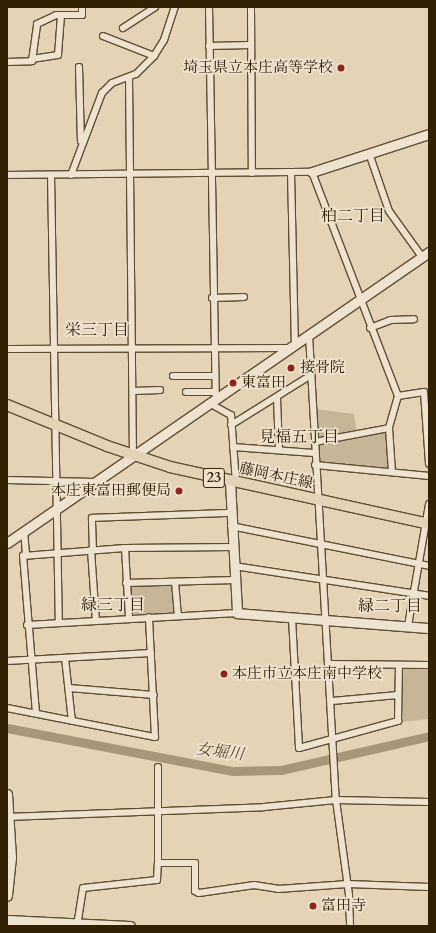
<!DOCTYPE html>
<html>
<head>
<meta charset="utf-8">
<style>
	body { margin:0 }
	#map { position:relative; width:436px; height:933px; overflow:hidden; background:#e5d3b6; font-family:Cardo,"Noto Serif JP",serif }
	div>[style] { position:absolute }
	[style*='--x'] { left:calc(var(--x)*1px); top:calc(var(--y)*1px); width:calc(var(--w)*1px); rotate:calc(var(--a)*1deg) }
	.green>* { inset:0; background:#c7b598 }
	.river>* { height:9px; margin:-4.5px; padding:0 4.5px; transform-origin:4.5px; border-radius:4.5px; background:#a89679 }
	.roads { filter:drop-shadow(1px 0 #604e30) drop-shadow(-1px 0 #604e30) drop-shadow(0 1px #604e30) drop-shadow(0 -1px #604e30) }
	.street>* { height:6px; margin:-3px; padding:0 3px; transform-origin:3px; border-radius:3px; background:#eee2d0 }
	.secondary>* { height:9px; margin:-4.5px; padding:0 4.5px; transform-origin:4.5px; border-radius:4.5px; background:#eee2d0 }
	.primary>* { height:10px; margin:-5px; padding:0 5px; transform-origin:5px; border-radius:5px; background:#e5d3b6 }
	.dots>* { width:11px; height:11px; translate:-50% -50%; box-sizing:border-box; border:2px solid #eee2d0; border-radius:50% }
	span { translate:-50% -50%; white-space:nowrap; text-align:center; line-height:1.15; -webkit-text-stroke:3.5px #eee2d0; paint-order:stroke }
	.shield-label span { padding:1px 3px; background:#eee2d0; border:1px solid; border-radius:3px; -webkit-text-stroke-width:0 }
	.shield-label { font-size:14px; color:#332103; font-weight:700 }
	.poi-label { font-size:15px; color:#332103 }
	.right { translate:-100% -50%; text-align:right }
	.left { translate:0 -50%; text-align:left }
	.street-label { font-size:15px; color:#332103 }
	.neighbourhood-label { font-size:16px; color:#332103 }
	.water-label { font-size:16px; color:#5c4a2c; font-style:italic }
	.frame { position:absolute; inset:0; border:8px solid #332103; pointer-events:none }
</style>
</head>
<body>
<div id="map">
	<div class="green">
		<i style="clip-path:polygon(316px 409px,354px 414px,357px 434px,387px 431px,390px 470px,319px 464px)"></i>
		<i style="clip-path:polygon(172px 584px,174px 613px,131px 614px,131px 585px)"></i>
		<i style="clip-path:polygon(403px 667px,429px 667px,429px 719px,402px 722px)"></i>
	</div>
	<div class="river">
		<i style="--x:7;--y:728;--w:230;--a:10.8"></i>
		<i style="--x:233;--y:771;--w:48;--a:-1.2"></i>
		<i style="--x:281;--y:770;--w:152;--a:-12.9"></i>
	</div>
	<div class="roads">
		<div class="street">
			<i style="--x:209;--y:7;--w:391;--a:89"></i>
			<i style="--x:251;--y:7;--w:166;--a:89.7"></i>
			<i style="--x:123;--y:28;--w:38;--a:-33"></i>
			<i style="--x:103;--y:36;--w:55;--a:21.4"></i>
			<i style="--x:209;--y:46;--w:41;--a:-1.4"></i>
			<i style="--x:32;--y:59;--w:26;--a:-9"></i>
			<i style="--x:58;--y:55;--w:40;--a:-85.7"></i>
			<i style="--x:7;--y:62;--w:25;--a:-2"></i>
			<i style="--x:32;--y:61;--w:37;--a:-82"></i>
			<i style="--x:37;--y:24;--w:21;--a:-25"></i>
			<i style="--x:56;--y:15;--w:26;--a:0"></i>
			<i style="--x:82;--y:15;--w:8;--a:-90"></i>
			<i style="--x:79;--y:67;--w:74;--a:88.5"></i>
			<i style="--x:129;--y:77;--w:379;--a:89.4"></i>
			<i style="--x:369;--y:153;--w:61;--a:71"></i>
			<i style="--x:389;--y:211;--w:57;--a:54.3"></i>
			<i style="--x:291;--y:172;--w:172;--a:88.7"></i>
			<i style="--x:7;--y:175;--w:305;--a:-0.6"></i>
			<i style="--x:312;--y:172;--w:240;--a:69"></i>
			<i style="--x:398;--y:396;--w:33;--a:106"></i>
			<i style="--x:389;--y:428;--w:44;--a:86.1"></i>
			<i style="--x:51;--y:175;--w:448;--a:89"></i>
			<i style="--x:71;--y:175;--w:88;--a:-69.3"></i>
			<i style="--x:102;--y:93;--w:14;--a:-45"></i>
			<i style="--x:112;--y:83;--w:26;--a:-21"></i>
			<i style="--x:136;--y:74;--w:25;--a:-45"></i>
			<i style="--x:154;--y:56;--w:19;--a:-58"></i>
			<i style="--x:164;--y:40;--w:35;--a:-72"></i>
			<i style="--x:212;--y:298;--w:32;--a:-2"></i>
			<i style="--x:370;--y:328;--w:22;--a:-21"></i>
			<i style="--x:391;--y:320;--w:23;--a:-2"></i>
			<i style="--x:309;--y:335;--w:466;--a:86.7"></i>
			<i style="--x:336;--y:800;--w:96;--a:82.2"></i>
			<i style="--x:349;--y:895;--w:31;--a:88"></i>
			<i style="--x:7;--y:349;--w:282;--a:-0.2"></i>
			<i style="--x:173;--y:376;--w:40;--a:0"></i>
			<i style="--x:134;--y:391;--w:26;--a:-2"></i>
			<i style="--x:186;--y:392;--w:28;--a:0"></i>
			<i style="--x:398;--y:396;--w:26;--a:-9"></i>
			<i style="--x:424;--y:392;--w:72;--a:86"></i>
			<i style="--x:277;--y:398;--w:52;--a:87.8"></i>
			<i style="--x:209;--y:403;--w:25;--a:29"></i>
			<i style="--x:231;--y:415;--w:68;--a:85.8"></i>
			<i style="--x:231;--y:425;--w:94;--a:-32"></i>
			<i style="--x:315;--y:442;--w:75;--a:-10.7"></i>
			<i style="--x:233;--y:447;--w:81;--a:4.2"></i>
			<i style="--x:315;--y:465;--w:115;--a:5.5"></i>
			<i style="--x:7;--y:480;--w:88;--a:1.3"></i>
			<i style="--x:231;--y:526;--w:202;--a:11.4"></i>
			<i style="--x:24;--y:531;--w:24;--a:85"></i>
			<i style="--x:125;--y:548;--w:70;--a:86.7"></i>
			<i style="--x:91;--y:550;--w:71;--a:86"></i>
			<i style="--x:93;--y:550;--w:32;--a:-92"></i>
			<i style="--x:92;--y:518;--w:138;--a:-2.1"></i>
			<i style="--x:234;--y:566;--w:197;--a:8.7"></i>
			<i style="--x:175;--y:582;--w:33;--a:85"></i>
			<i style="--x:126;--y:583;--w:109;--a:-1.6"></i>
			<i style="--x:292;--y:618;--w:130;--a:86.9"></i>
			<i style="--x:299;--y:748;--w:103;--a:-15.3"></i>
			<i style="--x:398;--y:721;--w:56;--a:-89"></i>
			<i style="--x:27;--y:625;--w:210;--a:-3.3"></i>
			<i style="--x:408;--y:626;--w:124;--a:-80.2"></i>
			<i style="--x:65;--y:658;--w:63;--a:83.7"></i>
			<i style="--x:7;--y:661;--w:144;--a:-3.2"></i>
			<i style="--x:330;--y:664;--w:99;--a:0.6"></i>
			<i style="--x:69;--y:688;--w:85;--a:4.7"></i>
			<i style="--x:332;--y:701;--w:66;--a:-5.2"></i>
			<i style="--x:7;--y:708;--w:151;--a:11.1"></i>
			<i style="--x:155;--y:737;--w:120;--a:-92.9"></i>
			<i style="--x:36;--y:713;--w:158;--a:-94.7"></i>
			<i style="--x:23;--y:556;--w:102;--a:-4.5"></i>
			<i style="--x:125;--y:548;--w:108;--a:-0.5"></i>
			<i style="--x:158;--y:767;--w:96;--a:90"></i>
			<i style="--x:7;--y:817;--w:257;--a:-2.2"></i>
			<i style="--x:264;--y:807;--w:72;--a:-5.6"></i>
			<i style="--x:336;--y:800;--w:93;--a:1.2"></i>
			<i style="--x:77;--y:926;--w:38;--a:-81"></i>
			<i style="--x:83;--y:888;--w:74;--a:-6.2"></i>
			<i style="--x:157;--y:880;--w:17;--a:-87"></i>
			<i style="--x:158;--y:863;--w:37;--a:0"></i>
			<i style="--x:195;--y:863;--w:28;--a:90"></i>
			<i style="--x:195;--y:891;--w:4;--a:27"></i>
			<i style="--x:199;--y:893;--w:56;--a:-8.3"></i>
			<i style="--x:254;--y:885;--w:24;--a:9"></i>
			<i style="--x:278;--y:889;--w:70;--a:-4.1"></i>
			<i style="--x:348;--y:884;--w:81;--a:2.1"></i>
		</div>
		<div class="secondary">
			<i style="--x:312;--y:172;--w:123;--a:-18"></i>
			<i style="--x:230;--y:482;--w:131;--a:86.9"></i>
			<i style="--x:237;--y:613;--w:193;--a:4.5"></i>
			<i style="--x:7;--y:543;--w:513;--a:-34.59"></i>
			<i style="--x:7;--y:794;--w:63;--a:86.4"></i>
			<i style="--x:11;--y:857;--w:39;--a:96"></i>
			<i style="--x:7;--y:920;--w:123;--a:2.8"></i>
		</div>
		<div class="primary">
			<i style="--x:7;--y:405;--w:108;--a:22.3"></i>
			<i style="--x:107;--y:446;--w:66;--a:18.4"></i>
			<i style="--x:170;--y:467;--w:265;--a:12.4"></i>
		</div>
	</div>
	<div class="dots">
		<i style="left:341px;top:68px;background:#8f2418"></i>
		<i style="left:291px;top:368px;background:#8f2418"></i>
		<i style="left:233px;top:383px;background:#8f2418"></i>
		<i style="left:179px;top:491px;background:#8f2418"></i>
		<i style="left:224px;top:674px;background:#8f2418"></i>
		<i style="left:313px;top:906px;background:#8f2418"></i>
	</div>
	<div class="shield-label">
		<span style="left:214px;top:478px">23</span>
	</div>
	<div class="poi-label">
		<span class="right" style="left:333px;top:68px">埼玉県立本庄高等学校</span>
		<span class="left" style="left:300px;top:368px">接骨院</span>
		<span class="left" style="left:241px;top:383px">東富田</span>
		<span class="right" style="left:171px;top:491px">本庄東富田郵便局</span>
		<span class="left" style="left:232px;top:674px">本庄市立本庄南中学校</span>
		<span class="left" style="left:321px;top:906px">富田寺</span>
	</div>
	<div class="street-label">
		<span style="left:276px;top:476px;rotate:12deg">藤岡本庄線</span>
	</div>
	<div class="neighbourhood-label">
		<span style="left:353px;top:216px">柏二丁目</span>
		<span style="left:97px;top:330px">栄三丁目</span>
		<span style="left:299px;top:437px">見福五丁目</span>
		<span style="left:113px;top:605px">緑三丁目</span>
		<span style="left:390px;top:606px">緑二丁目</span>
	</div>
	<div class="water-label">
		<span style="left:220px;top:752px;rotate:7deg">女堀川</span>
	</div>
	<div class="frame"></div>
</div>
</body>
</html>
